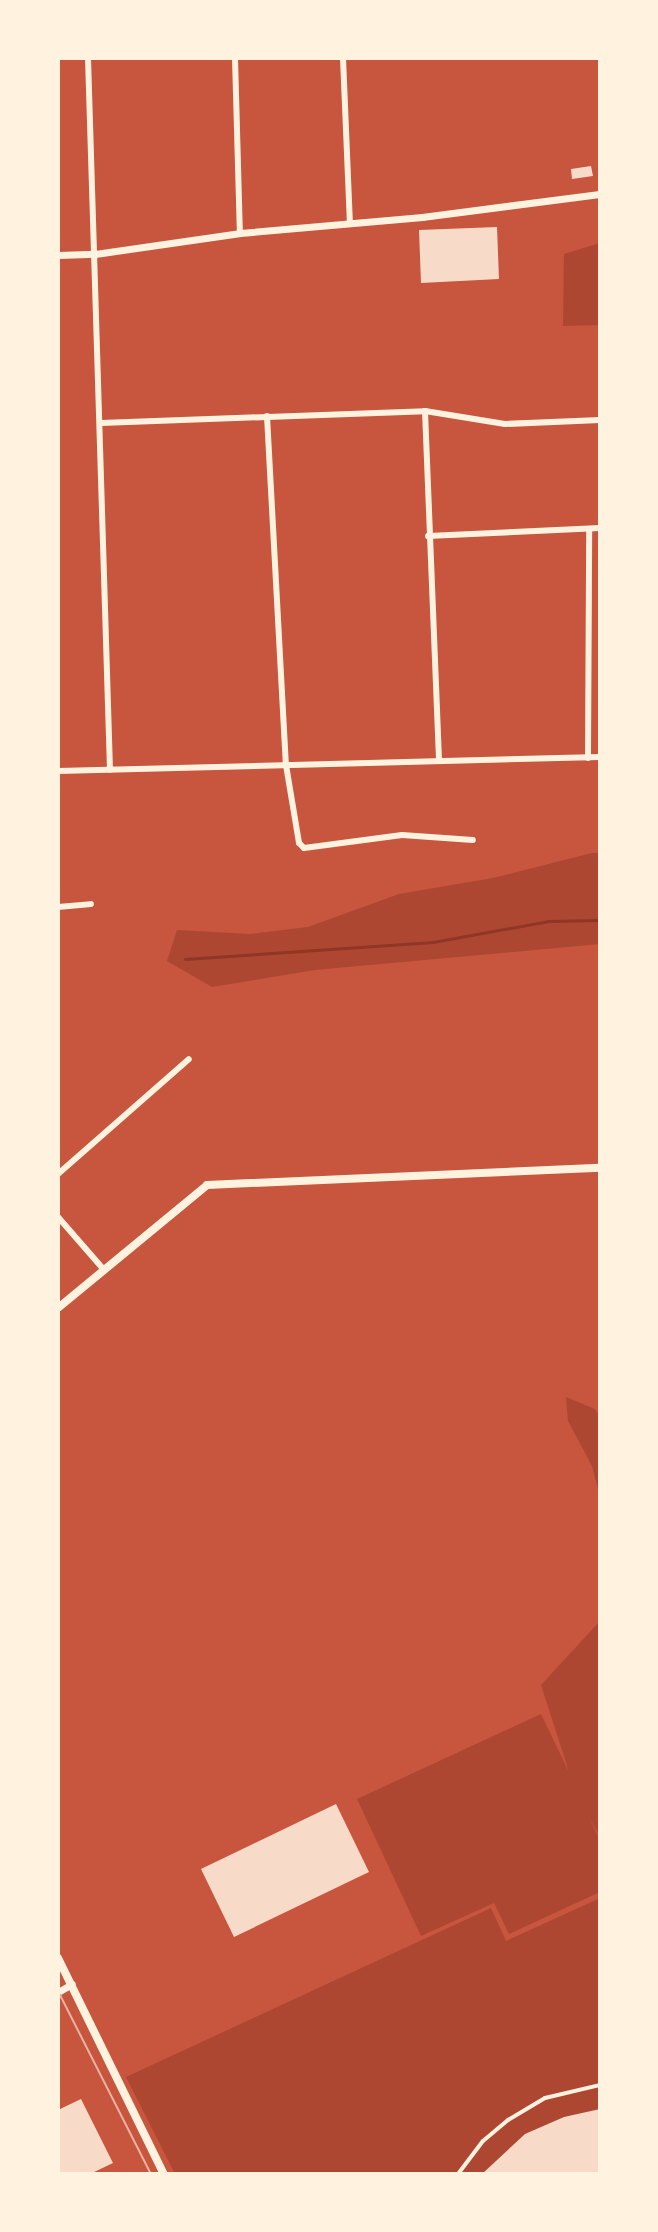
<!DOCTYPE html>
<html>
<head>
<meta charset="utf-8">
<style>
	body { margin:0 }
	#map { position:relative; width:658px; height:2232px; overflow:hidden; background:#c8553d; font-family:"PT Sans Narrow",sans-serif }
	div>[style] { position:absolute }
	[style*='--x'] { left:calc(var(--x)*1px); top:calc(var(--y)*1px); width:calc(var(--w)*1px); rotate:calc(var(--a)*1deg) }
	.green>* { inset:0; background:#ae4732 }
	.stream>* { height:3px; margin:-1.5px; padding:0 1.5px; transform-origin:1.5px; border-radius:1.5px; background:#8f3625 }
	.building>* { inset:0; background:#f7dbc8 }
	.pedestrian>* { height:4px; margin:-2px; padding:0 2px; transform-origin:2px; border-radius:2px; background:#fff3e0 }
	.minor>* { height:6px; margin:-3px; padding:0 3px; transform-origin:3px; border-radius:3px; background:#fff3e0 }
	.tertiary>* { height:7px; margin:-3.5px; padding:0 3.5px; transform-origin:3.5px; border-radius:3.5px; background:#fff3e0 }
	.secondary>* { height:8px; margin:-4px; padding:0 4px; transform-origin:4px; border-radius:4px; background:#fff3e0 }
	.tram>* { height:2px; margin:-1px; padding:0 1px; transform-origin:1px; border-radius:1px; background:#e9b49f }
	span { translate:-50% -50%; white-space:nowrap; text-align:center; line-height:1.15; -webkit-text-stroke:7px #fff3e0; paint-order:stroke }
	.frame { position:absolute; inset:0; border:60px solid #fff3e0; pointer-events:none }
</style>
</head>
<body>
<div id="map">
	<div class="green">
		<i style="clip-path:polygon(600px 243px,600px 325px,563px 326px,564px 254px)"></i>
		<i style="clip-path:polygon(592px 853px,600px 853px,600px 944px,315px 970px,212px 987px,167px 961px,177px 930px,250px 934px,308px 927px,399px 894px,493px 878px)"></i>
		<i style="clip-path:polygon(566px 1397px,595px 1409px,600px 1417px,600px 1497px,592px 1466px,568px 1421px)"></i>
		<i style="clip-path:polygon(600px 1621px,600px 1837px,589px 1817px,600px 1841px,600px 1892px,509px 1934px,494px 1903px,421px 1936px,357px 1799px,541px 1714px,569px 1772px,541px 1685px)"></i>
		<i style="clip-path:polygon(600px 1898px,600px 2174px,175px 2174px,126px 2077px,491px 1908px,506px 1941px)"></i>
	</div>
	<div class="stream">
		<i style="--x:185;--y:959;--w:249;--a:-3.9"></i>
		<i style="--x:433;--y:942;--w:118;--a:-10.3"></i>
		<i style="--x:549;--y:921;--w:51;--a:-1.1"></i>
	</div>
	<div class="building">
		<i style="clip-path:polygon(591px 166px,593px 176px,572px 179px,571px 169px)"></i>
		<i style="clip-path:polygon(497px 227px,499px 279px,421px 283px,419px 230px)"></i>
		<i style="clip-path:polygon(336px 1804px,369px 1872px,234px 1937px,201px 1869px)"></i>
		<i style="clip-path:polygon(81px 2099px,113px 2163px,90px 2174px,58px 2174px,58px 2110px)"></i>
		<i style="clip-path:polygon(600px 2109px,600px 2174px,482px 2174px,525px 2134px,564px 2117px)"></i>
	</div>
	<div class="pedestrian">
		<i style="--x:458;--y:2174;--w:41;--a:-52.9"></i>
		<i style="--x:483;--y:2141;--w:33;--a:-40"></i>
		<i style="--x:508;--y:2120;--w:43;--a:-30.7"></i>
		<i style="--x:545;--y:2098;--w:57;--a:-13.3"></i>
	</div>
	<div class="minor">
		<i style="--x:88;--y:58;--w:712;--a:88.23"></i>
		<i style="--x:235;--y:58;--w:175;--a:88.4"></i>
		<i style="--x:343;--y:58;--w:166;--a:87.6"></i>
		<i style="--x:425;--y:411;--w:350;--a:87.7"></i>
		<i style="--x:267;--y:416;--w:350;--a:86.9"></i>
		<i style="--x:286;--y:765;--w:79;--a:80.5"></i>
		<i style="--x:299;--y:843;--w:7;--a:45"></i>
		<i style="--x:304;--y:848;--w:99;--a:-7.6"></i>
		<i style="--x:402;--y:835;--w:71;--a:4"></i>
		<i style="--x:101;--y:423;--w:324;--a:-2.1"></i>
		<i style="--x:425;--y:411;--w:81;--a:9.2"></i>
		<i style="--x:505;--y:424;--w:95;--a:-2.4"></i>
		<i style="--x:428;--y:536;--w:172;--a:-2.7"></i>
		<i style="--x:588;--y:758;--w:227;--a:-89.7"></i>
		<i style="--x:58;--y:771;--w:542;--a:-1.48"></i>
		<i style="--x:58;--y:907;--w:33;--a:-5"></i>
		<i style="--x:58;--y:1174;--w:174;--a:-41.3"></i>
		<i style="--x:58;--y:1217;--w:70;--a:49"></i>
	</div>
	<div class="tertiary">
		<i style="--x:58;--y:255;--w:37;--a:-2"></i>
		<i style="--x:95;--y:254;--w:147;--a:-8.2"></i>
		<i style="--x:240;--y:233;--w:183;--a:-5"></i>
		<i style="--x:422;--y:217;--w:179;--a:-7.4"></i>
		<i style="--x:58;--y:1992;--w:16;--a:-30"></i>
	</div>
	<div class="secondary">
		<i style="--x:58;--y:1308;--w:193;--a:-39.5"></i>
		<i style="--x:207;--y:1185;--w:393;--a:-2.5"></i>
		<i style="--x:58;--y:1958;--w:241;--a:63.9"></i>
	</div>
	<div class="tram">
		<i style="--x:58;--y:1991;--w:205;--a:63.1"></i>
	</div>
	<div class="frame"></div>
</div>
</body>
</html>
